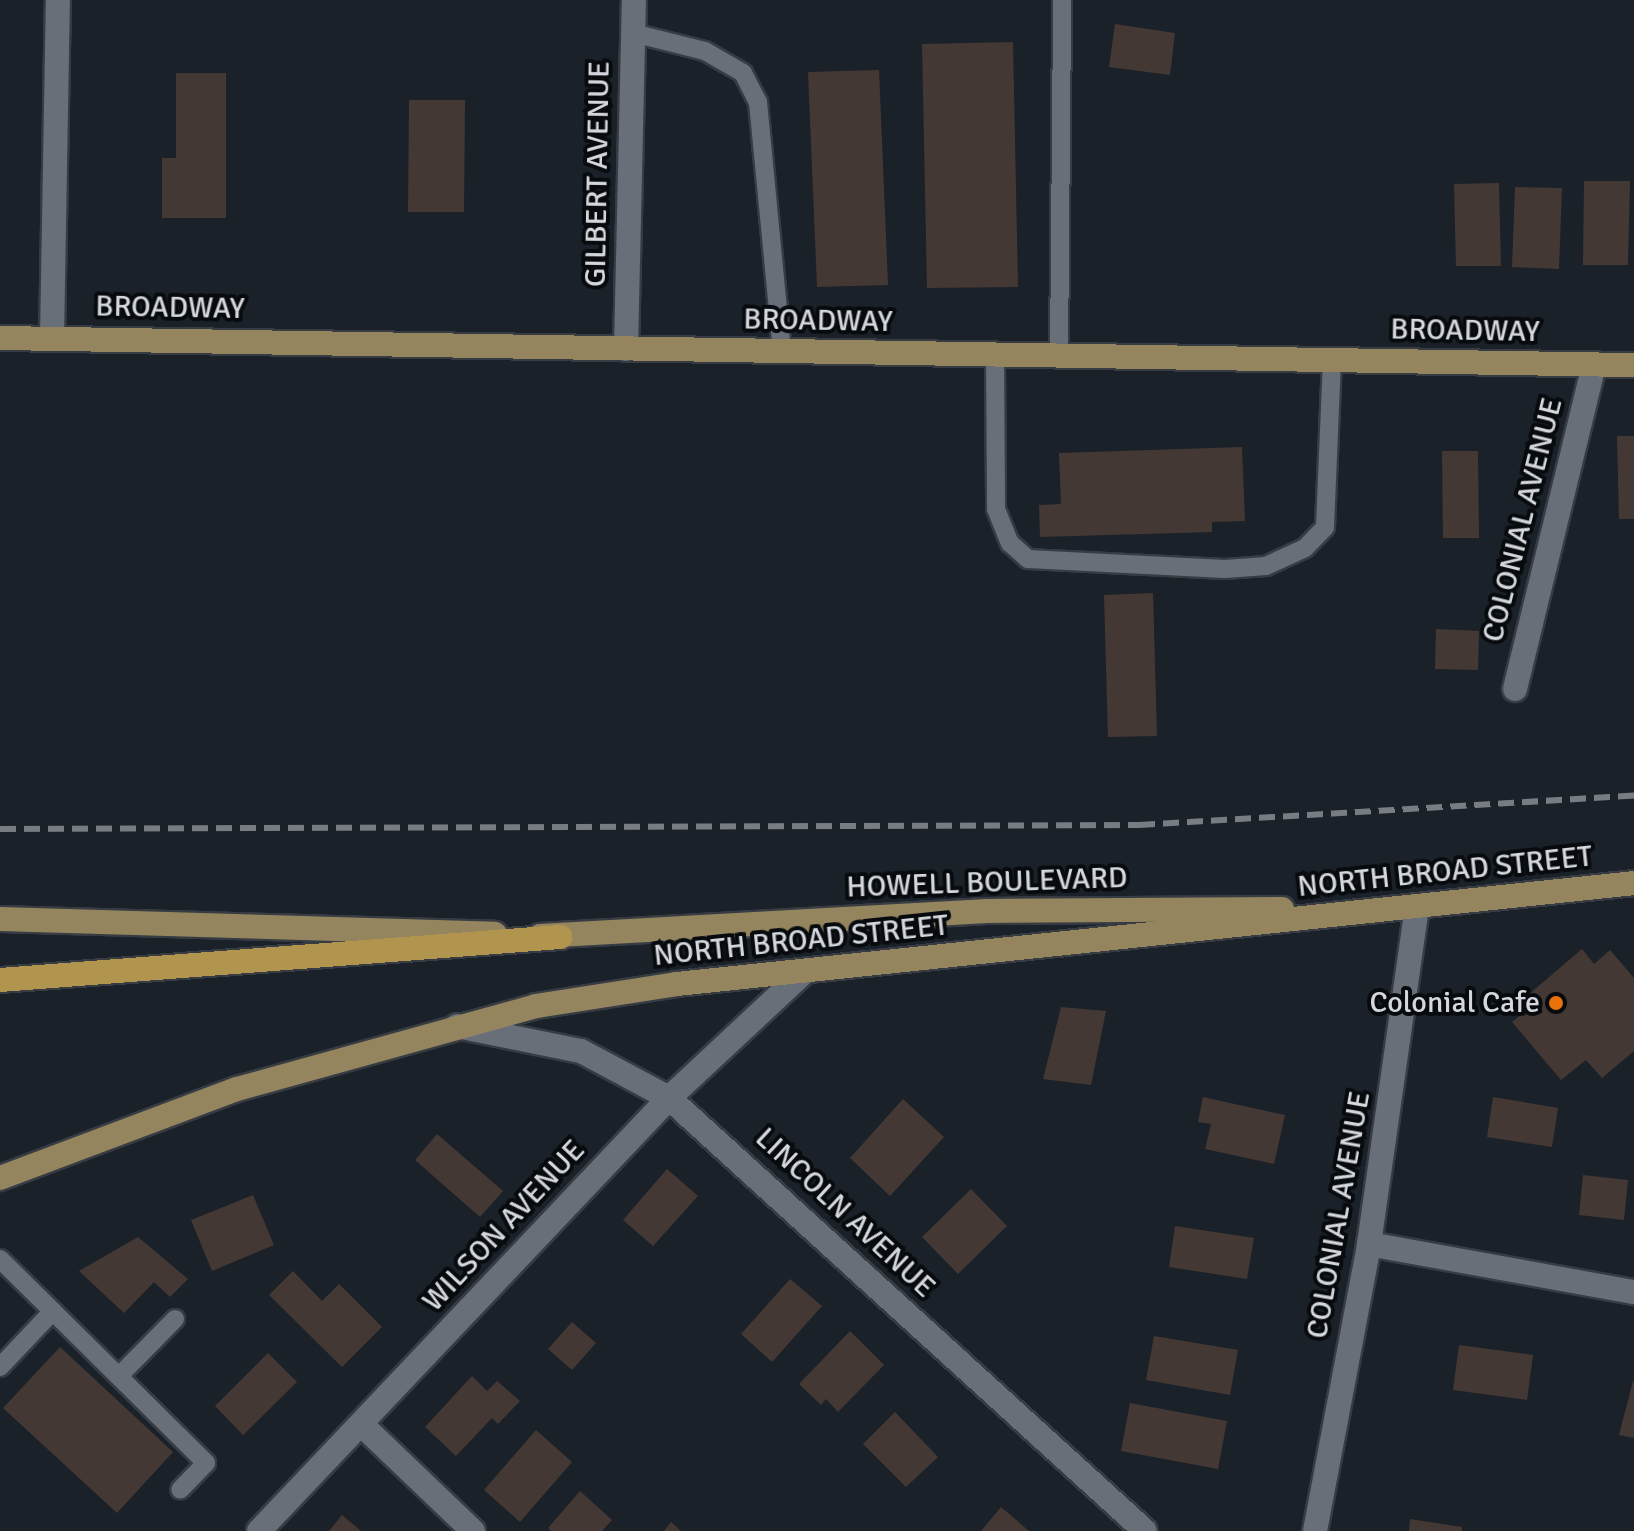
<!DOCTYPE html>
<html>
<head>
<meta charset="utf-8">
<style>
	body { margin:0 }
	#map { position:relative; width:1634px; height:1531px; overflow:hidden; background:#1b2129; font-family:Signika,sans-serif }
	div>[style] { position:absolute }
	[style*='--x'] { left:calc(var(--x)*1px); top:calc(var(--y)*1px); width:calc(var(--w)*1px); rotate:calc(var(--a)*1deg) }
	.building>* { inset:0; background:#443834 }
	.roads { filter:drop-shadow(2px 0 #373c43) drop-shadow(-2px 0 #373c43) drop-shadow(0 2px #373c43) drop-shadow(0 -2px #373c43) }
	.lane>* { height:18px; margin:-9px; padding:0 9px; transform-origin:9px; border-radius:9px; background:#686f79 }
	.street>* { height:24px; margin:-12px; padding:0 12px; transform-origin:12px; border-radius:12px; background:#686f79 }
	.primary>* { height:24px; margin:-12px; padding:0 12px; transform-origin:12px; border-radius:12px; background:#94855f }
	.highway>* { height:24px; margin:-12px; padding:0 12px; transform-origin:12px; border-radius:12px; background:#b1944e }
	.rail>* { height:6px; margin-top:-3px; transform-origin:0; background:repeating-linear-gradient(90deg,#787d84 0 16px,transparent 0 24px) }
	.dots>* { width:22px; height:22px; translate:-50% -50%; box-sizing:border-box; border:4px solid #080b0e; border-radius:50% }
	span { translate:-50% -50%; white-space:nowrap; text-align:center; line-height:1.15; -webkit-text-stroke:8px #080b0e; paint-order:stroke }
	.street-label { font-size:30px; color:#d4d8de }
	.poi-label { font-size:30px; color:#d4d8de }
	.right { translate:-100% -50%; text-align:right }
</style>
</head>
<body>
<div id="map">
	<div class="building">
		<i style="clip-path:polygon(1115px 24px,1175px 33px,1170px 75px,1109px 67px)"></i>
		<i style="clip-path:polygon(1013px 42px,1018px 287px,927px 288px,922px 44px)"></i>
		<i style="clip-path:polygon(879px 70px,888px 285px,817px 287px,808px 72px)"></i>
		<i style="clip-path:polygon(176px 73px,226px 73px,226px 218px,162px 218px,162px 158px,176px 158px)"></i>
		<i style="clip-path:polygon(409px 100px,465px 100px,464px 212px,408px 212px)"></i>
		<i style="clip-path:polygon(1584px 181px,1630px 181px,1628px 265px,1583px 265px)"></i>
		<i style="clip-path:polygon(1499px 183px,1501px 266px,1456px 266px,1454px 184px)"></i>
		<i style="clip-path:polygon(1515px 187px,1562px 188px,1559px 269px,1512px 267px)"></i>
		<i style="clip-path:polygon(1617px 436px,1634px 436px,1634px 519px,1619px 519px)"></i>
		<i style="clip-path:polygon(1242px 447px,1245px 521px,1212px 522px,1212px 532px,1040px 537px,1039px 505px,1061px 504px,1059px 453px)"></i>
		<i style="clip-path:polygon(1442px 451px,1478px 451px,1479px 538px,1443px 538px)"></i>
		<i style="clip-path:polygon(1153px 593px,1157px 736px,1108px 737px,1104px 595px)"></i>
		<i style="clip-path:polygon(1436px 629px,1479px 631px,1478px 670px,1435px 669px)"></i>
		<i style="clip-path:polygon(1582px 949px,1594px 964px,1610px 950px,1634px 978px,1634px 1051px,1602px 1078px,1586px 1060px,1561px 1080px,1512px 1022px,1527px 1010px,1520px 1002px)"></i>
		<i style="clip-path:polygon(1061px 1007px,1106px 1011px,1091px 1085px,1043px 1079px)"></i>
		<i style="clip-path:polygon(1203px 1097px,1285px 1115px,1274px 1164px,1205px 1149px,1211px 1124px,1198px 1122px)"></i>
		<i style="clip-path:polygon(1493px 1097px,1558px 1108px,1552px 1147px,1487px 1137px)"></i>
		<i style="clip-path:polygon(903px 1099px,944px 1137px,890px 1196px,850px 1158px)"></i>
		<i style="clip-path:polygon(437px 1134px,503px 1191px,480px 1217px,415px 1160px)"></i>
		<i style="clip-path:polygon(667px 1169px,698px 1196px,653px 1246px,623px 1220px)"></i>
		<i style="clip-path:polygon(1583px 1175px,1628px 1180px,1624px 1220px,1579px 1215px)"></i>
		<i style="clip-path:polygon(971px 1189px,1007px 1226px,958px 1274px,922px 1237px)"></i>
		<i style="clip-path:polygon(253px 1195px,274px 1245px,212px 1271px,191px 1220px)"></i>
		<i style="clip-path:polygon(1175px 1226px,1254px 1238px,1247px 1279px,1169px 1267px)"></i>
		<i style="clip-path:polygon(138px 1237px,188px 1279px,170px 1297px,154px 1282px,124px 1313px,79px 1271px)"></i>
		<i style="clip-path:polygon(293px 1271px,322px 1301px,339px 1284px,382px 1327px,342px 1367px,269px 1295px)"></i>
		<i style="clip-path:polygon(790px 1279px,822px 1306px,772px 1362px,741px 1334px)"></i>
		<i style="clip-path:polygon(572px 1322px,596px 1343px,572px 1370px,548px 1349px)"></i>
		<i style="clip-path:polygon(850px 1331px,884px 1365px,838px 1412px,826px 1399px,821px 1405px,799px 1384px)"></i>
		<i style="clip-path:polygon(1154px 1336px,1238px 1350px,1230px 1395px,1146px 1380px)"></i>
		<i style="clip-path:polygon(1459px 1345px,1533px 1355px,1527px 1400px,1453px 1390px)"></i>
		<i style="clip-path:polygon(60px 1347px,173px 1452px,117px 1513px,3px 1408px)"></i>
		<i style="clip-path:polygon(268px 1353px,297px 1382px,243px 1435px,215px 1406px)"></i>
		<i style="clip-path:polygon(472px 1376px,487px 1391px,497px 1381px,520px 1401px,498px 1424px,492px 1418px,456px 1456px,425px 1427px)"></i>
		<i style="clip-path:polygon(1633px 1381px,1634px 1381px,1634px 1438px,1619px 1435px)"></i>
		<i style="clip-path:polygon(1130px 1403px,1227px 1421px,1218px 1469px,1121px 1451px)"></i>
		<i style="clip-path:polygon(895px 1412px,938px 1457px,906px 1487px,863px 1444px)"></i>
		<i style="clip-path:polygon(536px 1430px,572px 1462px,520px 1522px,484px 1490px)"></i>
		<i style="clip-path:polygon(580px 1491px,612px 1520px,602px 1531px,551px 1531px,548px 1528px)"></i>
		<i style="clip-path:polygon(1001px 1507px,1029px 1531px,981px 1531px)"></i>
		<i style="clip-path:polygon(342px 1515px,361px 1531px,329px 1531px)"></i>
		<i style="clip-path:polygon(1410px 1519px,1462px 1527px,1462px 1531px,1409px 1531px)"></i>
		<i style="clip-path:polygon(671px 1522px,681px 1531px,664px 1531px)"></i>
	</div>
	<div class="roads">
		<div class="lane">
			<i style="--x:633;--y:33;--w:74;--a:14"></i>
			<i style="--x:705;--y:51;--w:44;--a:30.1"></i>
			<i style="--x:743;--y:73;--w:33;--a:63"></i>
			<i style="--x:758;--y:102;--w:251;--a:84.5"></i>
			<i style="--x:995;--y:356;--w:153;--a:89.6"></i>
			<i style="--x:996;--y:509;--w:37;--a:68"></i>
			<i style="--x:1010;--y:543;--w:24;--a:42"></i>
			<i style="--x:1028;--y:559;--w:197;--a:2.9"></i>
			<i style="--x:1225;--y:569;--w:41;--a:-4.2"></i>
			<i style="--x:1266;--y:566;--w:43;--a:-24.8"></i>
			<i style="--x:1305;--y:548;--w:29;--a:-46"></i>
			<i style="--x:1325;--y:527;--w:166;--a:-87.6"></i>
			<i style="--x:1059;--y:358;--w:358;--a:-89.5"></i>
			<i style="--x:0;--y:1259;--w:290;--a:44.7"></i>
			<i style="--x:206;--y:1463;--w:37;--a:134"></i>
			<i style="--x:0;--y:1367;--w:77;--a:-46.6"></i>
			<i style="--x:119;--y:1376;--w:80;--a:-45.5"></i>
		</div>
		<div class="street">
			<i style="--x:52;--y:338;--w:338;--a:-89"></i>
			<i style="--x:626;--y:349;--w:349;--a:-88.7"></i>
			<i style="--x:1515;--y:689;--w:333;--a:-76.3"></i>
			<i style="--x:457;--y:1026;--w:126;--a:11.4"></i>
			<i style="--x:581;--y:1051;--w:100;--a:28.1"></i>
			<i style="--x:669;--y:1098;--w:643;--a:42.29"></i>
			<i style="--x:1369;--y:1244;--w:269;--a:10.3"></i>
			<i style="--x:361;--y:1424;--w:155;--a:43.7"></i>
			<i style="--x:259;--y:1531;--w:596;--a:-46.56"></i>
			<i style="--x:669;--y:1098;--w:185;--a:-43"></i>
			<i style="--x:1315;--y:1531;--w:292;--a:-79.3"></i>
			<i style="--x:1369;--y:1244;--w:339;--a:-81.9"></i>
		</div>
		<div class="primary">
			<i style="--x:0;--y:338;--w:1634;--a:0.95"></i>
			<i style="--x:0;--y:919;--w:495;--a:1.7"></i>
			<i style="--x:540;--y:936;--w:448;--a:-3.2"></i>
			<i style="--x:987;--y:911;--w:295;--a:-0.4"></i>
			<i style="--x:0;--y:1178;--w:253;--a:-20.6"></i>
			<i style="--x:237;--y:1089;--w:310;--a:-15.5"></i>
			<i style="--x:536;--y:1006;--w:143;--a:-8.9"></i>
			<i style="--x:677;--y:984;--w:962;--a:-6.02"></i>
		</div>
		<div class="highway">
			<i style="--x:0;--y:980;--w:562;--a:-4.39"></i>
		</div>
	</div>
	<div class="rail">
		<i style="--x:0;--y:829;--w:1139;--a:-0.2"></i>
		<i style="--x:1139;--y:825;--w:496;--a:-3.4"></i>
	</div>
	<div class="dots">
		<i style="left:1556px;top:1003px;background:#e8710a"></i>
	</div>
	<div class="street-label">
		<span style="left:598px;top:174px;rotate:-89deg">GILBERT AVENUE</span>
		<span style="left:170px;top:308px;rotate:1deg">BROADWAY</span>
		<span style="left:818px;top:321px;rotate:1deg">BROADWAY</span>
		<span style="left:1465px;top:331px;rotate:1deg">BROADWAY</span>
		<span style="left:1523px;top:520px;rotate:-76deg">COLONIAL AVENUE</span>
		<span style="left:1445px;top:872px;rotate:-6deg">NORTH BROAD STREET</span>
		<span style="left:987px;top:883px;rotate:-2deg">HOWELL BOULEVARD</span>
		<span style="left:801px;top:941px;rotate:-6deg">NORTH BROAD STREET</span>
		<span style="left:845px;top:1213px;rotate:43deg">LINCOLN AVENUE</span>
		<span style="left:1339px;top:1215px;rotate:-80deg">COLONIAL AVENUE</span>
		<span style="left:504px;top:1226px;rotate:-47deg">WILSON AVENUE</span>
	</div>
	<div class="poi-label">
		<span class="right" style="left:1540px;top:1003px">Colonial Cafe</span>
	</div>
</div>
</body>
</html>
